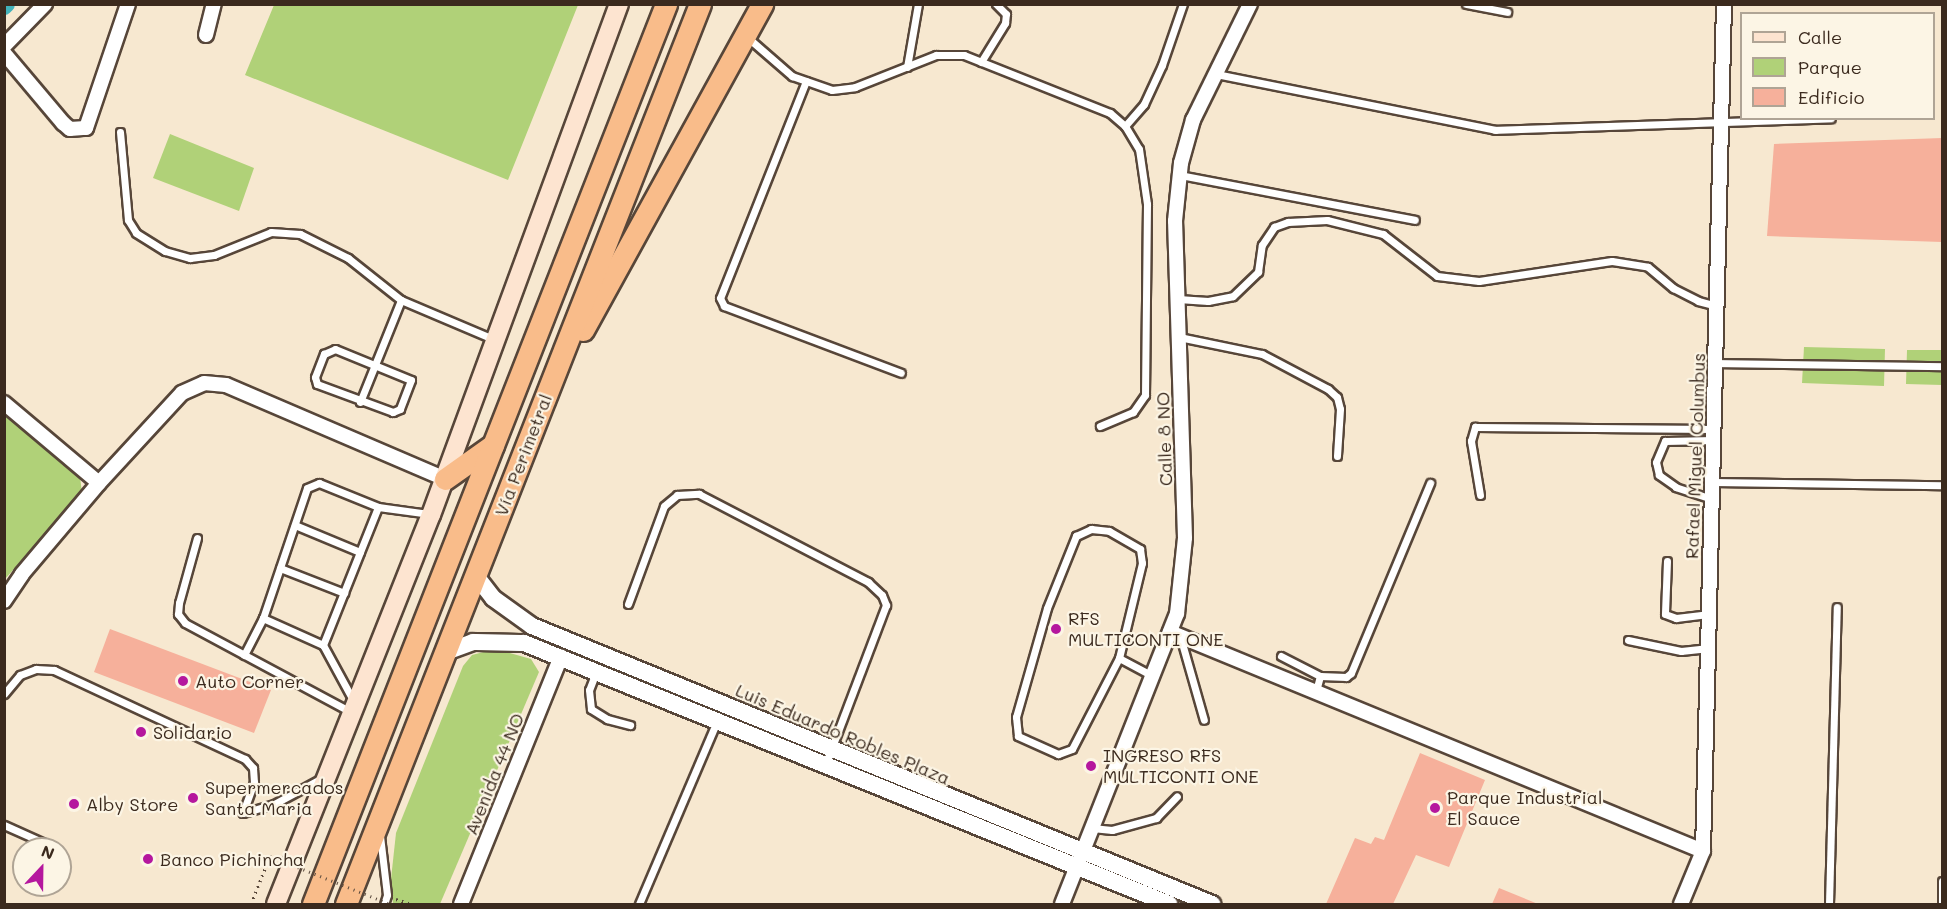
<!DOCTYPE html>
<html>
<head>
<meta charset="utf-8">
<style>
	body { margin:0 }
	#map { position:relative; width:1947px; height:909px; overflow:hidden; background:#f7e8d0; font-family:Mali,sans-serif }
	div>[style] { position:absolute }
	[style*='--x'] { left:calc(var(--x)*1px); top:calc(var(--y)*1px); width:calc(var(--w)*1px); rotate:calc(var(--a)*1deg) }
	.green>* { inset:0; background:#b0d178 }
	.canal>* { height:15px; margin:-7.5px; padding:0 7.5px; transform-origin:7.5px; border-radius:7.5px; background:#42b2ba }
	.building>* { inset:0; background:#f6b09b }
	.path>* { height:3px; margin-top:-1.5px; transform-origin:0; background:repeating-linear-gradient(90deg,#574639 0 1.5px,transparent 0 6px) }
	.roads { filter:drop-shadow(2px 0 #574639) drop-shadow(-2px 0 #574639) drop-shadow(0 2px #574639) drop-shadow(0 -2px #574639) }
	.service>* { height:7px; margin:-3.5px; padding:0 3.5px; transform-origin:3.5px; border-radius:3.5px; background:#fff }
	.minor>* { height:14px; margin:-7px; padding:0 7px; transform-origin:7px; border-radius:7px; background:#fff }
	.tertiary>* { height:16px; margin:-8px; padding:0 8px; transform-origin:8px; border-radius:8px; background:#fff }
	.secondary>* { height:18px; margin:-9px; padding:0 9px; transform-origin:9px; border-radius:9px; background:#fde4d0 }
	.trunk>* { height:21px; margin:-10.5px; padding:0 10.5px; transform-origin:10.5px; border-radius:10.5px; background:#f9bc8a }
	.path-bridge>* { height:3px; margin-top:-1.5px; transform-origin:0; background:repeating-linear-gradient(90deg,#574639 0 1.5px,transparent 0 6px) }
	.dots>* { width:16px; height:16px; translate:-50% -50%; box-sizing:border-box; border:3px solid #fcf5e5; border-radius:50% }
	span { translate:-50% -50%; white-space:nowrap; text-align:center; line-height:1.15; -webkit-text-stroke:4.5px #fcf5e5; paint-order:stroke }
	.street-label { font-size:18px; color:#3b2a1e }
	.poi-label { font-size:18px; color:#3b2a1e }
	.left { translate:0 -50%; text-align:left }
	.frame { position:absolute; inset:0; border:6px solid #3b2a1e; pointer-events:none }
	.legend { position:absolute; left:1740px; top:12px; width:195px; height:108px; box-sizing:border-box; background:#fcf5e5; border:2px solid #afa495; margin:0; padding:8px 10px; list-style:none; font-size:18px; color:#3b2a1e }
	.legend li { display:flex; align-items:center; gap:12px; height:30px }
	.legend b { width:30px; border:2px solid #afa495 }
	.north { position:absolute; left:12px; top:837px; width:60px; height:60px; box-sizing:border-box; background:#fcf5e5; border:2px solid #afa495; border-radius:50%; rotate:22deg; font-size:16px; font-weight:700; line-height:24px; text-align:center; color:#3b2a1e }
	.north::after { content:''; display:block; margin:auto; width:21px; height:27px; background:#b5179e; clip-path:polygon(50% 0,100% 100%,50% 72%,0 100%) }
</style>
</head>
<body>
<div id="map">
	<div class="green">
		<i style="clip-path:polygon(274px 5px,274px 4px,578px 5px,508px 180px,245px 75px)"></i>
		<i style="clip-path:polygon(170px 134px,254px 168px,239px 211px,153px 178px)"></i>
		<i style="clip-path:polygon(1804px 347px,1885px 349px,1884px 386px,1802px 383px)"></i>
		<i style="clip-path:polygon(1907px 350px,1942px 350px,1942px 385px,1906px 384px)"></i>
		<i style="clip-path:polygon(5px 410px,80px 477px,82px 493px,5px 579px)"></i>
		<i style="clip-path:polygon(495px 649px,531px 659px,539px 672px,440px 904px,393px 904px,391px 879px,396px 833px,463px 666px,472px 655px)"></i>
	</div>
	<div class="canal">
		<i style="--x:4;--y:7;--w:4;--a:-45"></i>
	</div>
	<div class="building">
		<i style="clip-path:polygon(1942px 138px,1942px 242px,1767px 236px,1774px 144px)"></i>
		<i style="clip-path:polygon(110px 629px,271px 690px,254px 733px,94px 672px)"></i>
		<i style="clip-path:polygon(1420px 753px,1485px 780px,1449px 867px,1416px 855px,1393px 904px,1326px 904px,1355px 838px,1371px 844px,1375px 837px,1384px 840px)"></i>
		<i style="clip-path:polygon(1499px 888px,1538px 904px,1492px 904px)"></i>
	</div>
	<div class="path">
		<i style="--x:396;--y:899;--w:16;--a:18"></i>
		<i style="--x:251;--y:904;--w:52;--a:-68.4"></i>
	</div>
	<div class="roads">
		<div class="service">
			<i style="--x:1466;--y:4;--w:42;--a:11"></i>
			<i style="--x:747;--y:37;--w:60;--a:40.9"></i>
			<i style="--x:792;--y:76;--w:42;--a:19.3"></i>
			<i style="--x:832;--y:90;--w:23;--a:-7"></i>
			<i style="--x:855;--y:87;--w:87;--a:-21.6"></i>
			<i style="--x:936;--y:55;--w:28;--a:0"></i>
			<i style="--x:964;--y:55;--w:157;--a:21.7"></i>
			<i style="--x:1110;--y:113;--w:20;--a:41"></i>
			<i style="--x:1125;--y:126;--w:27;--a:59"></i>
			<i style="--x:1139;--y:149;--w:56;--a:81.7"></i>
			<i style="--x:1147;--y:204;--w:191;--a:90.6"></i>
			<i style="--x:1145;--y:395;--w:21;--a:125"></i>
			<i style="--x:1133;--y:412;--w:36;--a:157"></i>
			<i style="--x:981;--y:62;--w:46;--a:-58.4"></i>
			<i style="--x:1005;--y:23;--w:9;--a:-84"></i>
			<i style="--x:1006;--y:14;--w:14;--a:-135"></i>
			<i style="--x:907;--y:67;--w:64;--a:-80.1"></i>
			<i style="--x:1216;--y:74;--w:285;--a:11.3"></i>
			<i style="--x:1495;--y:130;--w:336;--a:-2"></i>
			<i style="--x:806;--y:81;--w:233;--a:111.6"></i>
			<i style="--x:720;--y:298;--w:9;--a:63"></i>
			<i style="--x:724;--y:306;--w:189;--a:20.7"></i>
			<i style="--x:1125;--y:126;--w:29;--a:-49"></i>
			<i style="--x:1144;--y:104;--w:43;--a:-65.2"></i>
			<i style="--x:1162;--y:65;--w:65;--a:-71"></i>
			<i style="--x:120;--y:132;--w:88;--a:84.8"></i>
			<i style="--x:128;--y:220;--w:15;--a:58"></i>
			<i style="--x:136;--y:233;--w:34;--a:32"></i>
			<i style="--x:165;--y:251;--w:26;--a:16"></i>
			<i style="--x:190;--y:258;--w:24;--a:-7"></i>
			<i style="--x:214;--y:255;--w:61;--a:-22"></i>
			<i style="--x:271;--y:232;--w:29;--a:4"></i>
			<i style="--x:300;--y:234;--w:54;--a:26.6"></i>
			<i style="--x:348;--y:258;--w:68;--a:38.4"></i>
			<i style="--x:401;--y:300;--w:100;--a:23"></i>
			<i style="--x:1180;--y:175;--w:239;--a:10.8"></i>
			<i style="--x:1178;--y:299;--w:30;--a:4"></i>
			<i style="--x:1208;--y:301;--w:25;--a:-11"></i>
			<i style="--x:1233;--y:296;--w:35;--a:-44"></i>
			<i style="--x:1258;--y:272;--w:27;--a:-82"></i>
			<i style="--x:1262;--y:245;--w:22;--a:-56"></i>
			<i style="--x:1274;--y:227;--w:15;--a:-20"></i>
			<i style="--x:1288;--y:222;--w:39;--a:-3"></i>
			<i style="--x:1327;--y:220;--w:58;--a:14"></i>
			<i style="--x:1383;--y:234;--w:68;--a:37.9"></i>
			<i style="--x:1437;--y:276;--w:42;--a:6.8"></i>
			<i style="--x:1479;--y:281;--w:134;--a:-8.6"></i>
			<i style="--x:1612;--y:261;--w:36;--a:9"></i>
			<i style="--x:1648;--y:267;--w:33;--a:40"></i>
			<i style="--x:1673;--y:288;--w:28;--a:27"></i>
			<i style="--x:1698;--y:301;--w:20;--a:15"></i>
			<i style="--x:1179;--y:337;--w:85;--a:11.6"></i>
			<i style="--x:1262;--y:354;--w:75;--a:27.9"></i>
			<i style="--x:1328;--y:389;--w:12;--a:42"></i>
			<i style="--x:1337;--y:397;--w:12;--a:76"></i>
			<i style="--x:1340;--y:409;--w:47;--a:93.7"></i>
			<i style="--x:335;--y:349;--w:82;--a:22.2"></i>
			<i style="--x:411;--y:380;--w:31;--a:111"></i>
			<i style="--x:400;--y:409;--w:8;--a:157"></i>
			<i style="--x:393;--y:412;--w:81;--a:-159.8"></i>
			<i style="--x:317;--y:384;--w:7;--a:-106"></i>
			<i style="--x:315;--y:377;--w:25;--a:-69"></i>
			<i style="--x:324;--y:354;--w:12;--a:-24"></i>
			<i style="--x:1715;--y:363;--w:227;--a:0.8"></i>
			<i style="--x:360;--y:402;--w:110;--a:-68.1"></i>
			<i style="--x:1713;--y:482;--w:229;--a:0.8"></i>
			<i style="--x:1480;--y:495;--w:55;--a:-99.5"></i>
			<i style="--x:1471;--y:441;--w:15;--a:-74"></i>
			<i style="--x:1475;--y:427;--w:239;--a:0.5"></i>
			<i style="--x:1712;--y:499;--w:38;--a:-162"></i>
			<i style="--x:1676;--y:487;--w:21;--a:-145"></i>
			<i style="--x:1659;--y:475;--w:13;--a:-103"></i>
			<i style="--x:1656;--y:462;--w:23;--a:-67"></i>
			<i style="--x:1665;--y:441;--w:49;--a:-1.2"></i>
			<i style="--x:295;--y:525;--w:70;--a:22.6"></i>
			<i style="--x:1091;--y:529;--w:18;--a:6"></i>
			<i style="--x:1109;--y:531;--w:36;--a:30"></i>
			<i style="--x:1140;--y:549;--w:14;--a:82"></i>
			<i style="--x:1142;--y:563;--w:98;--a:103.6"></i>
			<i style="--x:1119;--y:658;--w:102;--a:117.3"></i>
			<i style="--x:1072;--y:749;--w:15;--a:160"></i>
			<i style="--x:1058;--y:754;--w:44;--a:-155.8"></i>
			<i style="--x:1018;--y:736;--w:19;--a:-96"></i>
			<i style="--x:1016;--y:717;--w:113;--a:-74.1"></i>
			<i style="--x:1047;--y:608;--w:78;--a:-68.1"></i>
			<i style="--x:1076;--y:536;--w:17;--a:-25"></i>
			<i style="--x:197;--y:538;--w:67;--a:105.5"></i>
			<i style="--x:179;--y:603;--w:11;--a:95"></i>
			<i style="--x:178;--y:614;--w:11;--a:52"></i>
			<i style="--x:185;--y:623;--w:188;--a:28.2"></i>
			<i style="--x:1667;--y:561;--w:53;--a:92.2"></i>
			<i style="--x:1665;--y:614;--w:12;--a:20"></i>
			<i style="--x:1676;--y:618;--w:34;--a:-7"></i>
			<i style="--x:280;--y:568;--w:69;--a:21.3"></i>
			<i style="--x:628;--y:604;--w:104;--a:-69.8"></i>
			<i style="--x:664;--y:506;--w:17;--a:-40"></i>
			<i style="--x:677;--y:495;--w:22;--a:-3"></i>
			<i style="--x:699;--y:494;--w:191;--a:27.5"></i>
			<i style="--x:868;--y:582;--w:19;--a:43"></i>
			<i style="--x:882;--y:595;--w:11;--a:68"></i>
			<i style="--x:886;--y:605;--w:172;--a:110.8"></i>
			<i style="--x:1180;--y:636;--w:87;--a:74.1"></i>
			<i style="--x:1628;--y:640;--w:54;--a:11.7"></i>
			<i style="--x:1681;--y:651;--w:28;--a:-6"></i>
			<i style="--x:323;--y:645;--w:66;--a:-155.8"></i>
			<i style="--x:263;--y:618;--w:137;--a:-71.3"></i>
			<i style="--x:307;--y:488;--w:13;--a:-23"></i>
			<i style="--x:319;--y:483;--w:64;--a:22.1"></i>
			<i style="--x:244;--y:655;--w:42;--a:-62.8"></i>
			<i style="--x:1281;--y:656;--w:44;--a:27.1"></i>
			<i style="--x:1320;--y:676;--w:16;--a:105"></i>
			<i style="--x:1119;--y:658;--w:38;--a:28"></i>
			<i style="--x:596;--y:672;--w:19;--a:111"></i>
			<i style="--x:589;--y:690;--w:19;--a:84"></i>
			<i style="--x:591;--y:709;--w:19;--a:32"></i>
			<i style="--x:607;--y:719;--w:24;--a:15"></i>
			<i style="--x:1320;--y:676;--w:26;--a:2"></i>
			<i style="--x:1346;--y:677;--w:6;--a:-39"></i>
			<i style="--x:1351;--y:673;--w:206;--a:-67.4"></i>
			<i style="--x:4;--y:694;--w:25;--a:-50"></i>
			<i style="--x:20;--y:675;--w:17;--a:-21"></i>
			<i style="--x:36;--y:669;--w:18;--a:3"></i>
			<i style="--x:54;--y:670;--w:211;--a:25"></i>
			<i style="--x:245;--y:759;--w:12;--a:48"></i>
			<i style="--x:253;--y:768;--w:14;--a:86"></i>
			<i style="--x:254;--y:782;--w:33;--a:110"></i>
			<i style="--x:353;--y:700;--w:63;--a:-118.6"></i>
			<i style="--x:323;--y:645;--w:100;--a:-68.3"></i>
			<i style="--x:360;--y:552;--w:48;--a:-68.2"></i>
			<i style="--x:378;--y:507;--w:51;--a:7.8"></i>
			<i style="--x:243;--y:813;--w:32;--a:-16"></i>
			<i style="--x:274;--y:804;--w:55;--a:-28.4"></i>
			<i style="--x:4;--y:825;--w:42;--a:24.1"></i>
			<i style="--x:1092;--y:828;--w:20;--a:6"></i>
			<i style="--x:1112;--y:830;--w:46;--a:-15.3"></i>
			<i style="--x:1156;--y:818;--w:30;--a:-46"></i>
			<i style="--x:380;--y:836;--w:59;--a:83.2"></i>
			<i style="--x:387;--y:895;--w:9;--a:108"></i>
			<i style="--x:639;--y:904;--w:199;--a:-66.9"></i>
			<i style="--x:1829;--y:904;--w:297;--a:-88.5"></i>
			<i style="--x:1942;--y:904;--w:23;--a:-90"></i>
		</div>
		<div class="minor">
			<i style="--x:206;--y:35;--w:32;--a:-76"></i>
			<i style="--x:4;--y:46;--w:59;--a:-45.7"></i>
			<i style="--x:4;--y:53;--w:92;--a:49.9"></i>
			<i style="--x:63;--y:123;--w:9;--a:41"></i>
			<i style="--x:70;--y:129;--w:16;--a:-4"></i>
			<i style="--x:86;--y:128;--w:131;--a:-71.3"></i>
			<i style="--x:4;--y:403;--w:124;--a:40.1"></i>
			<i style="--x:4;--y:601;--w:32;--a:-56"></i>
			<i style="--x:22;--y:574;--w:119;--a:-49.8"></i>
			<i style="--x:99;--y:483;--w:122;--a:-47.3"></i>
			<i style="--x:182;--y:393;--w:24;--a:-24"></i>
			<i style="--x:204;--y:383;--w:22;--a:5"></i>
			<i style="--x:226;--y:385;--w:238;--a:23.2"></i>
			<i style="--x:1170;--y:632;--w:576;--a:22.34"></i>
			<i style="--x:461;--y:904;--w:267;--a:-68"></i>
			<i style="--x:1062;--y:904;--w:312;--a:-68.4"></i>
			<i style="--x:1177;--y:614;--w:76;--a:-84"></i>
			<i style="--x:1185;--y:538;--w:317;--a:-91.8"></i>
			<i style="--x:1175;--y:221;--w:58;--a:-84.1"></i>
			<i style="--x:1181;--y:163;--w:45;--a:-74.4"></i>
			<i style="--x:1193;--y:120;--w:129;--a:-63.8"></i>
			<i style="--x:1681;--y:904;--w:57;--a:-67.5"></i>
			<i style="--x:1703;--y:851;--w:847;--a:-88.58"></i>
		</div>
		<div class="tertiary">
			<i style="--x:476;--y:576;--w:28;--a:52"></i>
			<i style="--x:493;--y:598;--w:48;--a:35.7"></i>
			<i style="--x:532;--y:626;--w:735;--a:22.24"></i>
			<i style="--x:446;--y:652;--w:29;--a:-20"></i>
			<i style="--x:473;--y:642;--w:51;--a:1.1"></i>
			<i style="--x:524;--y:643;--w:696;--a:22.03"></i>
		</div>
		<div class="secondary">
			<i style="--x:276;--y:904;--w:419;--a:-68.3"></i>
			<i style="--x:431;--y:515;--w:544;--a:-69.8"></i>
		</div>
		<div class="trunk">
			<i style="--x:583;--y:330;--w:372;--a:-61.2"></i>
			<i style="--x:445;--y:479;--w:59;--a:-35.3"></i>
			<i style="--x:313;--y:904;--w:967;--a:-68.58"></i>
			<i style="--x:346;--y:904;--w:967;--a:-68.53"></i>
		</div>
	</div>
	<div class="path-bridge">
		<i style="--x:270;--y:856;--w:129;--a:21.8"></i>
	</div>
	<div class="dots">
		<i style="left:1056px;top:629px;background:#b5179e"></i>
		<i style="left:183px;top:681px;background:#b5179e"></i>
		<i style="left:141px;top:732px;background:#b5179e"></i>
		<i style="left:1091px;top:766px;background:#b5179e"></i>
		<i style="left:193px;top:798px;background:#b5179e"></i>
		<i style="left:74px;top:804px;background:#b5179e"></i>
		<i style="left:1435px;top:808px;background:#b5179e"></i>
		<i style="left:148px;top:859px;background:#b5179e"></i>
	</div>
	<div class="street-label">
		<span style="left:1164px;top:439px;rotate:-92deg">Calle 8 NO</span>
		<span style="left:523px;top:455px;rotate:-69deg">Vía Perimetral</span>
		<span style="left:1695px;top:456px;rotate:-88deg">Rafael Miguel Columbus</span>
		<span style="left:843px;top:734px;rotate:23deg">Luis Eduardo Robles Plaza</span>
		<span style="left:494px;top:774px;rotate:-68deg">Avenida 44 NO</span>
	</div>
	<div class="poi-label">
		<span class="left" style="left:1068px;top:629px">RFS<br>MULTICONTI ONE</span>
		<span class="left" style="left:195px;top:681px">Auto Corner</span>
		<span class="left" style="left:153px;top:732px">Solidario</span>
		<span class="left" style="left:1103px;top:766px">INGRESO RFS<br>MULTICONTI ONE</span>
		<span class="left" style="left:205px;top:798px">Supermercados<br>Santa Maria</span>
		<span class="left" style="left:1447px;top:808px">Parque Industrial<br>El Sauce</span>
		<span class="left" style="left:86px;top:804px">Alby Store</span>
		<span class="left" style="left:160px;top:859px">Banco Pichincha</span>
	</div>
	<div class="frame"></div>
	<ul class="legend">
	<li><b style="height:8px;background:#fde4d0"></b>Calle</li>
	<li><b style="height:16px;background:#b0d178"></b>Parque</li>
	<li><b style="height:16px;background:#f6b09b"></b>Edificio</li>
	</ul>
	<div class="north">N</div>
</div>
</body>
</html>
